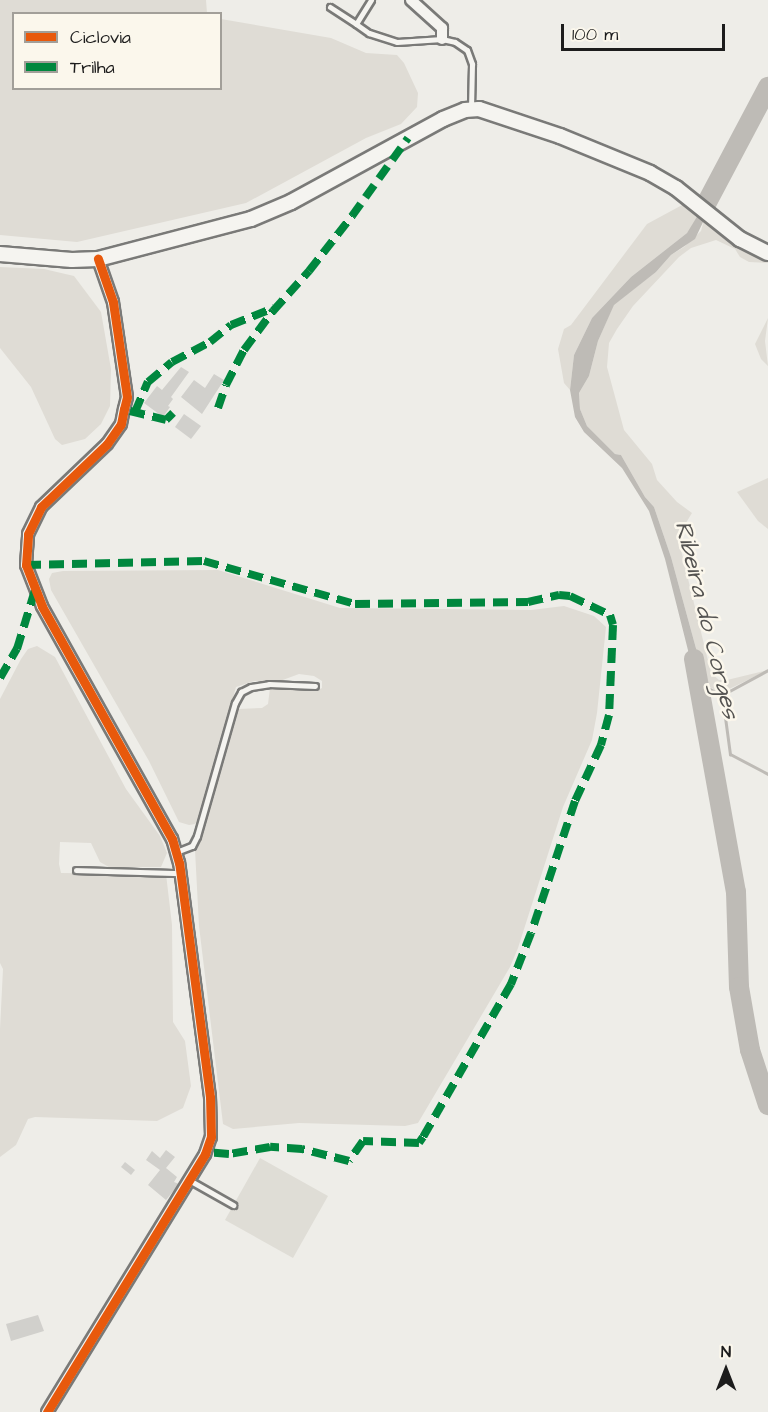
<!DOCTYPE html>
<html>
<head>
<meta charset="utf-8">
<style>
	body { margin:0 }
	#map { position:relative; width:768px; height:1412px; overflow:hidden; background:#eeede8; font-family:"Architects Daughter",sans-serif }
	div>[style] { position:absolute }
	[style*='--x'] { left:calc(var(--x)*1px); top:calc(var(--y)*1px); width:calc(var(--w)*1px); rotate:calc(var(--a)*1deg) }
	.built>* { inset:0; background:#dfddd6 }
	.green>* { inset:0; background:#dfdcd5 }
	.water>* { inset:0; background:#bebbb6 }
	.stream>* { height:3px; margin:-1.5px; padding:0 1.5px; transform-origin:1.5px; border-radius:1.5px; background:#bebbb6 }
	.river>* { height:20px; margin:-10px; padding:0 10px; transform-origin:10px; border-radius:10px; background:#bebbb6 }
	.building>* { inset:0; background:#d1d0cc }
	.roads { filter:drop-shadow(2px 0 #7a7a78) drop-shadow(-2px 0 #7a7a78) drop-shadow(0 2px #7a7a78) drop-shadow(0 -2px #7a7a78) }
	.lane>* { height:5px; margin:-2.5px; padding:0 2.5px; transform-origin:2.5px; border-radius:2.5px; background:#f5f4f0 }
	.street>* { height:10px; margin:-5px; padding:0 5px; transform-origin:5px; border-radius:5px; background:#f5f4f0 }
	.secondary>* { height:14px; margin:-7px; padding:0 7px; transform-origin:7px; border-radius:7px; background:#f5f4f0 }
	.quiet>* { height:8px; margin-top:-4px; transform-origin:0; background:repeating-linear-gradient(90deg,#00873e 0 15px,transparent 0 23px) }
	.cycleway>* { height:9px; margin:-4.5px; padding:0 4.5px; transform-origin:4.5px; border-radius:4.5px; background:#e8590c }
	span { translate:-50% -50%; white-space:nowrap; text-align:center; line-height:1.15; -webkit-text-stroke:5px #fbf7ec; paint-order:stroke }
	.water-label { font-size:24px; color:#545351; font-style:italic }
	.legend { position:absolute; left:12px; top:12px; width:210px; height:78px; box-sizing:border-box; background:#fbf7ec; border:2px solid #a29f99; margin:0; padding:8px 10px; list-style:none; font-size:18px; color:#1c1c1c }
	.legend li { display:flex; align-items:center; gap:12px; height:30px }
	.legend b { width:30px; border:2px solid #a29f99 }
	.north { position:absolute; left:696px; top:1340px; width:60px; height:60px; -webkit-text-stroke:4px #fbf7ec; paint-order:stroke; rotate:0deg; font-size:16px; font-weight:700; line-height:24px; text-align:center; color:#1c1c1c }
	.north::after { content:''; display:block; margin:auto; width:21px; height:27px; background:#1c1c1c; clip-path:polygon(50% 0,100% 100%,50% 72%,0 100%) }
	.scale { position:absolute; left:561px; top:24px; width:164px; height:27px; box-sizing:border-box; border:3px solid #1c1c1c; border-top:0; padding-left:8px; font-size:18px; line-height:21px; white-space:nowrap; color:#1c1c1c; -webkit-text-stroke:4px #fbf7ec; paint-order:stroke }
</style>
</head>
<body>
<div id="map">
	<div class="built">
		<i style="clip-path:polygon(260px 1158px,328px 1196px,293px 1258px,225px 1220px)"></i>
	</div>
	<div class="green">
		<i style="clip-path:polygon(0 0,206px 0,207px 13px,14px 14px,14px 88px,220px 88px,221px 19px,331px 38px,366px 53px,397px 55px,404px 63px,418px 93px,417px 107px,401px 124px,366px 138px,246px 203px,77px 242px,0 235px)"></i>
		<i style="clip-path:polygon(684px 204px,698px 215px,694px 225px,687px 233px,631px 277px,592px 318px,574px 355px,570px 390px,564px 383px,558px 349px,564px 329px,571px 325px,647px 224px)"></i>
		<i style="clip-path:polygon(704px 220px,752px 254px,768px 260px,768px 263px,749px 262px,740px 257px,735px 249px,716px 240px,691px 248px,679px 257px,633px 306px,617px 329px,609px 343px,607px 367px,624px 430px,652px 464px,657px 480px,677px 502px,692px 513px,684px 526px,681px 550px,711px 673px,719px 680px,727px 680px,768px 670px,721px 693px,706px 685px,671px 557px,654px 507px,645px 497px,621px 455px,615px 454px,587px 426px,580px 409px,579px 393px,589px 376px,598px 341px,614px 304px,656px 272px,671px 255px,684px 247px,701px 231px)"></i>
		<i style="clip-path:polygon(0 267px,44px 269px,74px 276px,101px 312px,111px 369px,110px 406px,101px 424px,85px 439px,62px 445px,55px 439px,31px 387px,0 348px)"></i>
		<i style="clip-path:polygon(768px 318px,765px 341px,768px 366px,761px 359px,755px 344px)"></i>
		<i style="clip-path:polygon(768px 478px,768px 529px,758px 521px,737px 492px)"></i>
		<i style="clip-path:polygon(218px 570px,340px 608px,531px 610px,564px 606px,594px 616px,606px 627px,597px 713px,592px 740px,563px 807px,518px 948px,510px 967px,418px 1123px,405px 1126px,299px 1123px,233px 1129px,223px 1124px,199px 926px,195px 850px,210px 807px,238px 709px,262px 708px,268px 704px,270px 688px,318px 690px,322px 688px,322px 681px,314px 676px,299px 674px,280px 681px,254px 681px,236px 687px,198px 820px,195px 824px,189px 825px,179px 822px,149px 761px,51px 590px,49px 579px,52px 573px,63px 571px)"></i>
		<i style="clip-path:polygon(37px 646px,55px 657px,126px 789px,160px 836px,167px 853px,161px 867px,109px 867px,100px 862px,91px 843px,60px 842px,59px 864px,61px 873px,166px 874px,172px 925px,173px 1022px,185px 1041px,191px 1086px,183px 1108px,157px 1121px,35px 1117px,28px 1119px,16px 1145px,0 1157px,0 1029px,3px 969px,0 963px,0 699px,21px 659px,28px 649px)"></i>
	</div>
	<div class="water">
		<i style="clip-path:polygon(698px 215px,704px 220px,695px 239px,671px 255px,656px 272px,614px 305px,598px 341px,589px 376px,579px 393px,580px 409px,587px 426px,615px 454px,621px 455px,645px 497px,654px 507px,671px 557px,706px 685px,696px 682px,665px 559px,649px 511px,622px 468px,584px 432px,575px 417px,570px 390px,574px 355px,592px 318px,631px 277px,687px 233px)"></i>
	</div>
	<div class="stream">
		<i style="--x:700;--y:684;--w:25;--a:27"></i>
		<i style="--x:722;--y:695;--w:60;--a:82.3"></i>
		<i style="--x:730;--y:754;--w:43;--a:27.8"></i>
		<i style="--x:722;--y:695;--w:52;--a:-28.5"></i>
	</div>
	<div class="river">
		<i style="--x:705;--y:206;--w:135;--a:-62.1"></i>
		<i style="--x:694;--y:659;--w:237;--a:79.8"></i>
		<i style="--x:736;--y:892;--w:95;--a:88.2"></i>
		<i style="--x:739;--y:987;--w:64;--a:80.1"></i>
		<i style="--x:750;--y:1050;--w:58;--a:71.9"></i>
	</div>
	<div class="building">
		<i style="clip-path:polygon(181px 367px,189px 372px,171px 397px,173px 399px,168px 406px,170px 407px,163px 417px,144px 403px,157px 386px,162px 390px)"></i>
		<i style="clip-path:polygon(214px 374px,224px 380px,202px 414px,181px 397px,194px 380px,205px 388px)"></i>
		<i style="clip-path:polygon(184px 414px,201px 426px,191px 439px,175px 427px)"></i>
		<i style="clip-path:polygon(166px 1150px,175px 1157px,166px 1168px,177px 1177px,174px 1182px,179px 1184px,166px 1200px,148px 1185px,160px 1170px,146px 1160px,152px 1151px,160px 1158px)"></i>
		<i style="clip-path:polygon(125px 1162px,135px 1170px,131px 1175px,121px 1167px)"></i>
		<i style="clip-path:polygon(38px 1315px,44px 1331px,11px 1341px,6px 1324px)"></i>
	</div>
	<div class="roads">
		<div class="lane">
			<i style="--x:371;--y:0;--w:28;--a:122"></i>
			<i style="--x:356;--y:24;--w:16;--a:35"></i>
			<i style="--x:369;--y:33;--w:29;--a:18"></i>
			<i style="--x:397;--y:42;--w:45;--a:-3.8"></i>
			<i style="--x:442;--y:39;--w:13;--a:13"></i>
			<i style="--x:455;--y:42;--w:14;--a:34"></i>
			<i style="--x:467;--y:50;--w:15;--a:70"></i>
			<i style="--x:472;--y:64;--w:44;--a:91.3"></i>
			<i style="--x:330;--y:7;--w:31;--a:33"></i>
			<i style="--x:176;--y:852;--w:17;--a:-21"></i>
			<i style="--x:192;--y:846;--w:11;--a:-63"></i>
			<i style="--x:197;--y:836;--w:138;--a:-74.1"></i>
			<i style="--x:235;--y:703;--w:13;--a:-61"></i>
			<i style="--x:241;--y:692;--w:11;--a:-27"></i>
			<i style="--x:251;--y:687;--w:18;--a:-9"></i>
			<i style="--x:269;--y:684;--w:46;--a:2.5"></i>
			<i style="--x:76;--y:870;--w:103;--a:1.7"></i>
			<i style="--x:189;--y:1180;--w:51;--a:29.6"></i>
		</div>
		<div class="street">
			<i style="--x:411;--y:0;--w:42;--a:42.1"></i>
			<i style="--x:442;--y:28;--w:11;--a:90"></i>
			<i style="--x:47;--y:1412;--w:303;--a:-58.5"></i>
			<i style="--x:205;--y:1154;--w:18;--a:-71"></i>
			<i style="--x:211;--y:1137;--w:40;--a:-91.4"></i>
			<i style="--x:210;--y:1097;--w:236;--a:-97.5"></i>
			<i style="--x:179;--y:863;--w:25;--a:-106"></i>
			<i style="--x:172;--y:839;--w:267;--a:-119.2"></i>
			<i style="--x:42;--y:606;--w:44;--a:-111.3"></i>
			<i style="--x:26;--y:565;--w:31;--a:-86"></i>
			<i style="--x:28;--y:534;--w:30;--a:-64"></i>
			<i style="--x:41;--y:507;--w:91;--a:-43.7"></i>
			<i style="--x:107;--y:444;--w:24;--a:-55"></i>
			<i style="--x:121;--y:424;--w:15;--a:-79"></i>
			<i style="--x:124;--y:409;--w:12;--a:-76"></i>
			<i style="--x:127;--y:397;--w:96;--a:-98.4"></i>
			<i style="--x:113;--y:302;--w:46;--a:-109.2"></i>
		</div>
		<div class="secondary">
			<i style="--x:0;--y:254;--w:72;--a:4.8"></i>
			<i style="--x:72;--y:260;--w:26;--a:-2"></i>
			<i style="--x:98;--y:259;--w:158;--a:-14.7"></i>
			<i style="--x:251;--y:219;--w:43;--a:-23"></i>
			<i style="--x:291;--y:202;--w:173;--a:-28.6"></i>
			<i style="--x:443;--y:119;--w:24;--a:-22"></i>
			<i style="--x:465;--y:110;--w:14;--a:-4"></i>
			<i style="--x:479;--y:109;--w:85;--a:18.4"></i>
			<i style="--x:560;--y:136;--w:97;--a:22.3"></i>
			<i style="--x:650;--y:173;--w:30;--a:30"></i>
			<i style="--x:676;--y:188;--w:82;--a:38.6"></i>
			<i style="--x:740;--y:239;--w:31;--a:27"></i>
		</div>
	</div>
	<div class="quiet">
		<i style="--x:218;--y:408;--w:24;--a:-71"></i>
		<i style="--x:226;--y:385;--w:39;--a:-63"></i>
		<i style="--x:244;--y:350;--w:49;--a:-53.4"></i>
		<i style="--x:273;--y:311;--w:54;--a:-48"></i>
		<i style="--x:309;--y:271;--w:70;--a:-52"></i>
		<i style="--x:352;--y:216;--w:96;--a:-54.3"></i>
		<i style="--x:130;--y:411;--w:37;--a:14"></i>
		<i style="--x:166;--y:420;--w:10;--a:-45"></i>
		<i style="--x:135;--y:412;--w:33;--a:-67"></i>
		<i style="--x:148;--y:382;--w:31;--a:-40"></i>
		<i style="--x:172;--y:362;--w:43;--a:-27.8"></i>
		<i style="--x:210;--y:342;--w:27;--a:-39"></i>
		<i style="--x:231;--y:325;--w:46;--a:-21.6"></i>
		<i style="--x:26;--y:565;--w:178;--a:-1.3"></i>
		<i style="--x:204;--y:561;--w:157;--a:15.9"></i>
		<i style="--x:355;--y:604;--w:173;--a:-0.7"></i>
		<i style="--x:528;--y:602;--w:32;--a:-13"></i>
		<i style="--x:559;--y:595;--w:11;--a:5"></i>
		<i style="--x:570;--y:596;--w:44;--a:25.4"></i>
		<i style="--x:610;--y:615;--w:10;--a:73"></i>
		<i style="--x:613;--y:625;--w:90;--a:92.5"></i>
		<i style="--x:609;--y:715;--w:31;--a:105"></i>
		<i style="--x:601;--y:745;--w:62;--a:114.9"></i>
		<i style="--x:575;--y:801;--w:139;--a:108.4"></i>
		<i style="--x:531;--y:933;--w:55;--a:111.4"></i>
		<i style="--x:511;--y:984;--w:177;--a:119.9"></i>
		<i style="--x:423;--y:1137;--w:7;--a:124"></i>
		<i style="--x:419;--y:1143;--w:56;--a:-178"></i>
		<i style="--x:363;--y:1141;--w:24;--a:125"></i>
		<i style="--x:349;--y:1161;--w:49;--a:-165.7"></i>
		<i style="--x:302;--y:1149;--w:32;--a:-176"></i>
		<i style="--x:270;--y:1147;--w:42;--a:170.3"></i>
		<i style="--x:229;--y:1154;--w:23;--a:-175"></i>
		<i style="--x:0;--y:678;--w:34;--a:-60"></i>
		<i style="--x:17;--y:649;--w:62;--a:-73"></i>
	</div>
	<div class="cycleway">
		<i style="--x:47;--y:1412;--w:303;--a:-58.5"></i>
		<i style="--x:205;--y:1154;--w:18;--a:-71"></i>
		<i style="--x:211;--y:1137;--w:40;--a:-91.4"></i>
		<i style="--x:210;--y:1097;--w:236;--a:-97.5"></i>
		<i style="--x:179;--y:863;--w:25;--a:-106"></i>
		<i style="--x:172;--y:839;--w:267;--a:-119.2"></i>
		<i style="--x:42;--y:606;--w:44;--a:-111.3"></i>
		<i style="--x:26;--y:565;--w:31;--a:-86"></i>
		<i style="--x:28;--y:534;--w:30;--a:-64"></i>
		<i style="--x:41;--y:507;--w:91;--a:-43.7"></i>
		<i style="--x:107;--y:444;--w:24;--a:-55"></i>
		<i style="--x:121;--y:424;--w:15;--a:-79"></i>
		<i style="--x:124;--y:409;--w:12;--a:-76"></i>
		<i style="--x:127;--y:397;--w:96;--a:-98.4"></i>
		<i style="--x:113;--y:302;--w:46;--a:-109.2"></i>
	</div>
	<div class="water-label">
		<span style="left:706px;top:620px;rotate:76deg">Ribeira do Corges</span>
	</div>
	<ul class="legend">
	<li><b style="height:8px;background:#e8590c"></b>Ciclovia</li>
	<li><b style="height:8px;background:#00873e"></b>Trilha</li>
	</ul>
	<div class="north">N</div>
	<div class="scale">100 m</div>
</div>
</body>
</html>
